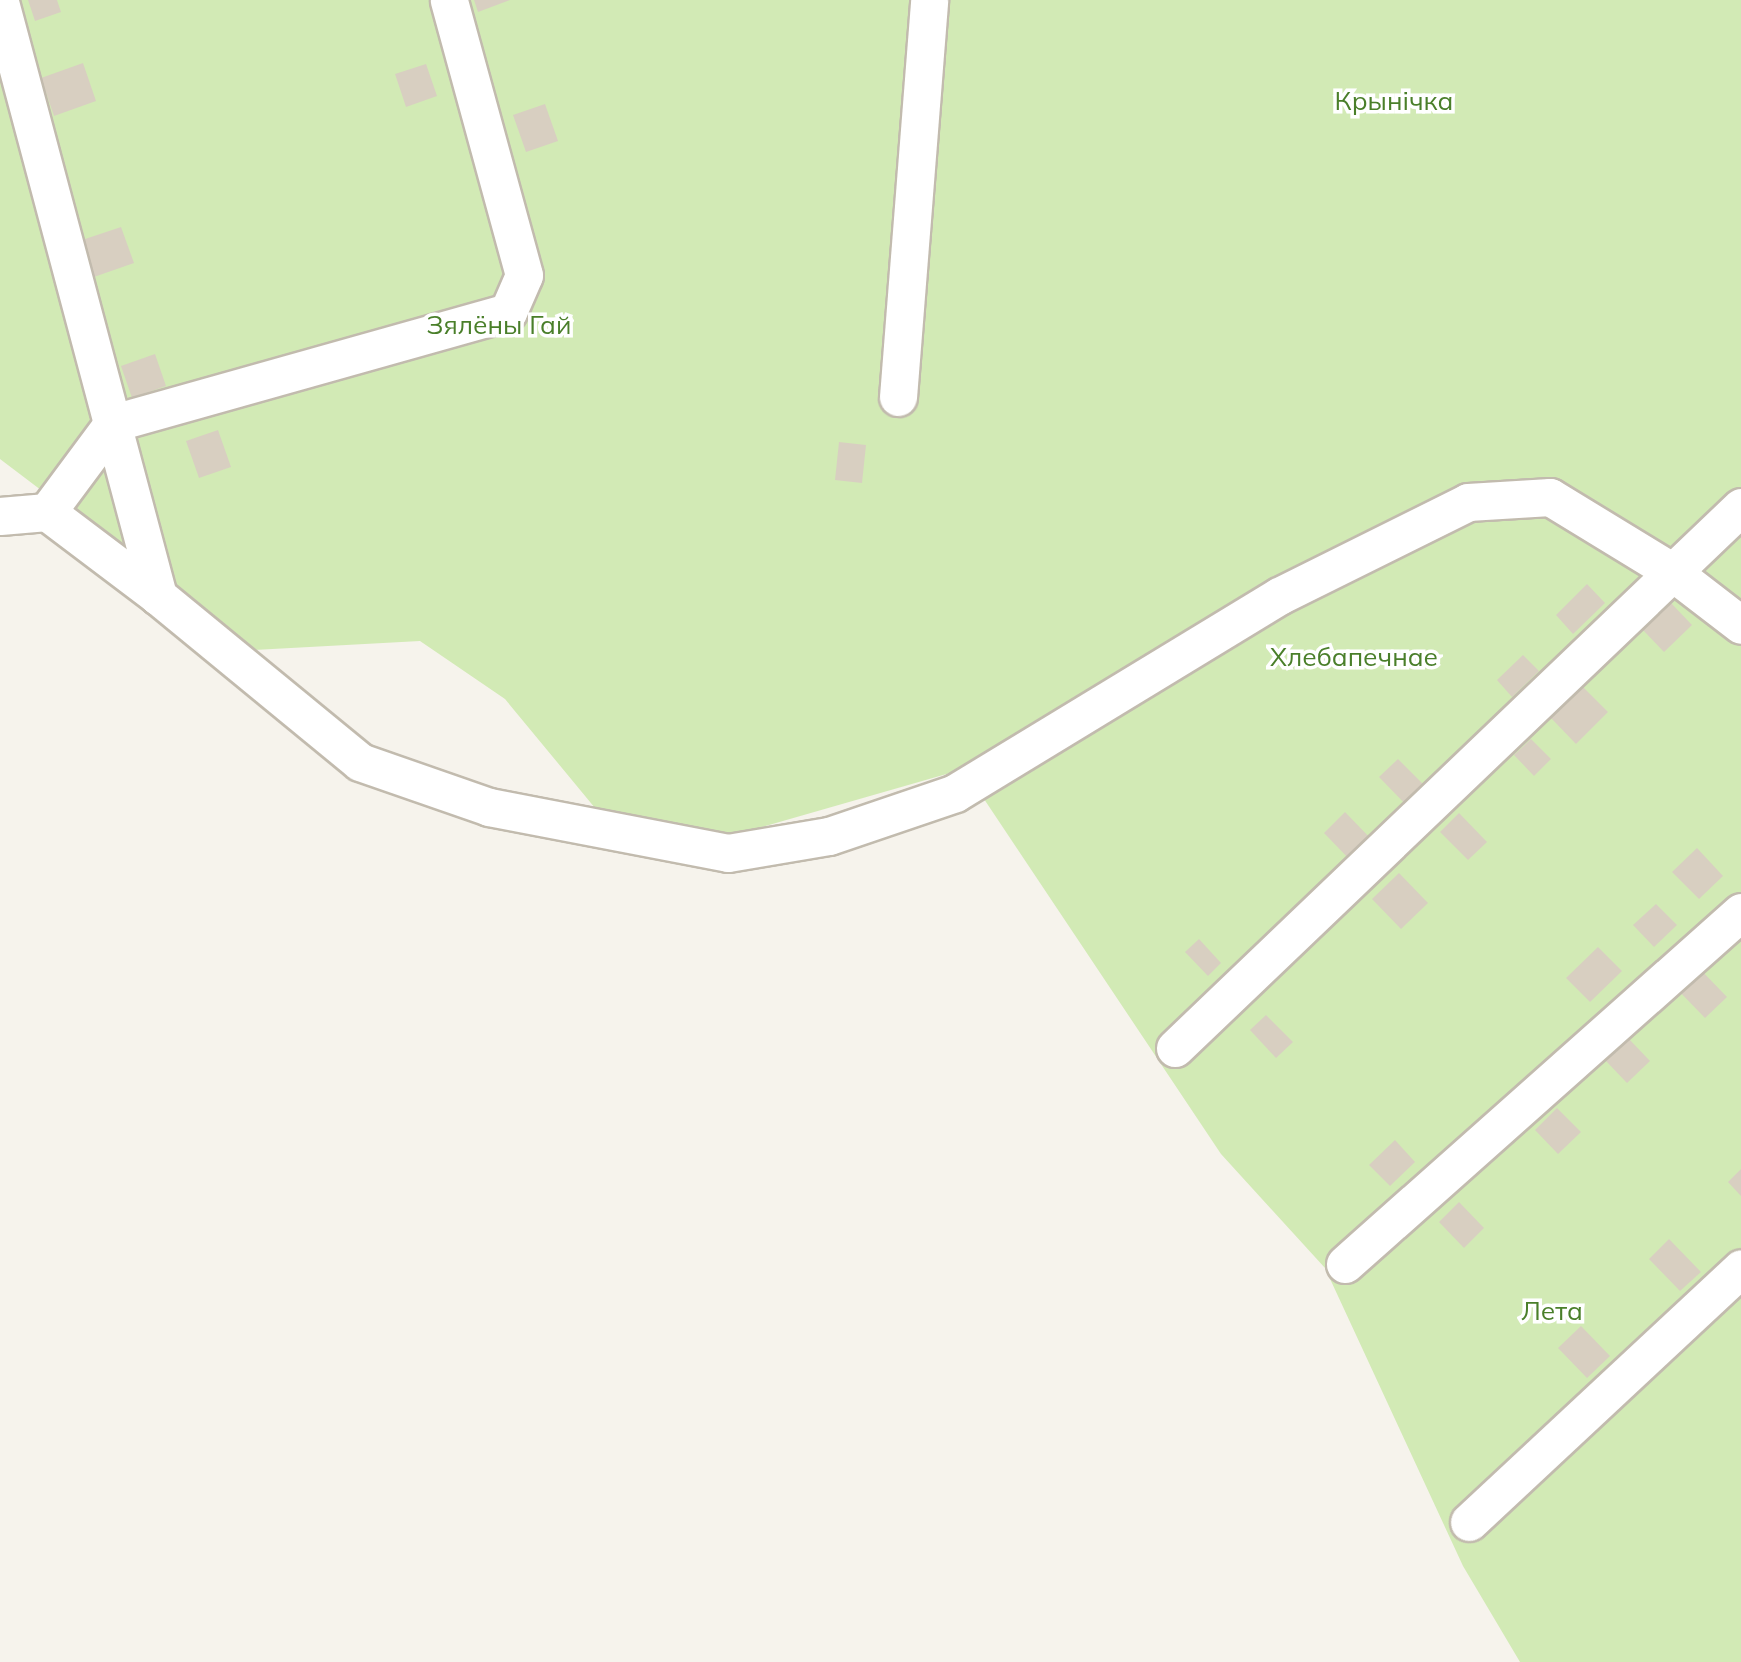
<!DOCTYPE html>
<html>
<head>
<meta charset="utf-8">
<style>
	body { margin:0 }
	#map { position:relative; width:1741px; height:1662px; overflow:hidden; background:#f6f3ec; font-family:Mulish,sans-serif }
	div>[style] { position:absolute }
	[style*='--x'] { left:calc(var(--x)*1px); top:calc(var(--y)*1px); width:calc(var(--w)*1px); rotate:calc(var(--a)*1deg) }
	.green>* { inset:0; background:#d2eab5 }
	.building>* { inset:0; background:#d8cfc1 }
	.roads { filter:drop-shadow(2px 0 #c2bbae) drop-shadow(-2px 0 #c2bbae) drop-shadow(0 2px #c2bbae) drop-shadow(0 -2px #c2bbae) }
	.minor>* { height:37px; margin:-18.5px; padding:0 18.5px; transform-origin:18.5px; border-radius:18.5px; background:#fff }
	span { translate:-50% -50%; white-space:nowrap; text-align:center; line-height:1.15; -webkit-text-stroke:7px #fff; paint-order:stroke }
	.park-label { font-size:26px; color:#4a7f2a }
</style>
</head>
<body>
<div id="map">
	<div class="green">
		<i style="clip-path:polygon(0 0,1741px 0,1741px 1662px,1520px 1662px,1463px 1566px,1325px 1268px,1221px 1154px,964px 769px,720px 839px,595px 808px,505px 699px,420px 641px,252px 650px,0 459px)"></i>
	</div>
	<div class="building">
		<i style="clip-path:polygon(28px 0,57px 0,61px 12px,35px 21px)"></i>
		<i style="clip-path:polygon(474px 0,510px 0,478px 12px)"></i>
		<i style="clip-path:polygon(83px 63px,96px 101px,54px 116px,41px 78px)"></i>
		<i style="clip-path:polygon(426px 64px,437px 96px,406px 107px,395px 74px)"></i>
		<i style="clip-path:polygon(545px 104px,558px 141px,526px 152px,513px 115px)"></i>
		<i style="clip-path:polygon(121px 227px,134px 263px,91px 278px,79px 241px)"></i>
		<i style="clip-path:polygon(155px 354px,166px 386px,132px 398px,121px 366px)"></i>
		<i style="clip-path:polygon(218px 430px,231px 467px,199px 478px,186px 441px)"></i>
		<i style="clip-path:polygon(839px 442px,866px 445px,862px 483px,835px 480px)"></i>
		<i style="clip-path:polygon(1587px 584px,1605px 603px,1573px 634px,1556px 615px)"></i>
		<i style="clip-path:polygon(1670px 602px,1692px 625px,1664px 652px,1642px 629px)"></i>
		<i style="clip-path:polygon(1523px 655px,1539px 671px,1512px 697px,1497px 680px)"></i>
		<i style="clip-path:polygon(1583px 687px,1608px 712px,1576px 744px,1551px 718px)"></i>
		<i style="clip-path:polygon(1531px 739px,1551px 759px,1534px 776px,1514px 755px)"></i>
		<i style="clip-path:polygon(1398px 759px,1431px 792px,1412px 811px,1379px 777px)"></i>
		<i style="clip-path:polygon(1345px 812px,1374px 842px,1353px 863px,1324px 833px)"></i>
		<i style="clip-path:polygon(1459px 813px,1487px 842px,1468px 860px,1440px 832px)"></i>
		<i style="clip-path:polygon(1697px 848px,1723px 876px,1699px 899px,1672px 872px)"></i>
		<i style="clip-path:polygon(1399px 873px,1428px 903px,1401px 929px,1372px 899px)"></i>
		<i style="clip-path:polygon(1656px 904px,1677px 925px,1654px 947px,1633px 925px)"></i>
		<i style="clip-path:polygon(1199px 939px,1221px 963px,1208px 976px,1185px 952px)"></i>
		<i style="clip-path:polygon(1598px 947px,1622px 971px,1590px 1002px,1566px 978px)"></i>
		<i style="clip-path:polygon(1697px 966px,1727px 997px,1705px 1018px,1675px 987px)"></i>
		<i style="clip-path:polygon(1266px 1015px,1293px 1042px,1276px 1058px,1250px 1030px)"></i>
		<i style="clip-path:polygon(1629px 1039px,1650px 1061px,1627px 1083px,1606px 1061px)"></i>
		<i style="clip-path:polygon(1557px 1108px,1581px 1132px,1558px 1154px,1535px 1130px)"></i>
		<i style="clip-path:polygon(1395px 1140px,1415px 1162px,1390px 1186px,1369px 1165px)"></i>
		<i style="clip-path:polygon(1741px 1169px,1741px 1196px,1728px 1182px)"></i>
		<i style="clip-path:polygon(1459px 1202px,1484px 1228px,1464px 1248px,1439px 1222px)"></i>
		<i style="clip-path:polygon(1669px 1239px,1701px 1272px,1680px 1291px,1649px 1259px)"></i>
		<i style="clip-path:polygon(1581px 1326px,1610px 1356px,1587px 1378px,1558px 1348px)"></i>
	</div>
	<div class="roads">
		<div class="minor">
			<i style="--x:0;--y:2;--w:615;--a:75.1"></i>
			<i style="--x:898;--y:397;--w:398;--a:-85.5"></i>
			<i style="--x:47;--y:512;--w:111;--a:-53.4"></i>
			<i style="--x:113;--y:423;--w:410;--a:-15.7"></i>
			<i style="--x:508;--y:312;--w:40;--a:-66.6"></i>
			<i style="--x:524;--y:275;--w:285;--a:-105.3"></i>
			<i style="--x:0;--y:516;--w:47;--a:-4.9"></i>
			<i style="--x:47;--y:512;--w:139;--a:37.1"></i>
			<i style="--x:158;--y:596;--w:261;--a:39.4"></i>
			<i style="--x:360;--y:762;--w:137;--a:19.2"></i>
			<i style="--x:489;--y:807;--w:243;--a:10.9"></i>
			<i style="--x:728;--y:853;--w:102;--a:-9.6"></i>
			<i style="--x:829;--y:836;--w:133;--a:-18.8"></i>
			<i style="--x:955;--y:793;--w:379;--a:-31.3"></i>
			<i style="--x:1279;--y:596;--w:211;--a:-26.4"></i>
			<i style="--x:1468;--y:502;--w:82;--a:-3.5"></i>
			<i style="--x:1550;--y:497;--w:142;--a:31.4"></i>
			<i style="--x:1671;--y:571;--w:88;--a:37.6"></i>
			<i style="--x:1175;--y:1048;--w:783;--a:-43.71"></i>
			<i style="--x:1345;--y:1264;--w:530;--a:-41.63"></i>
			<i style="--x:1469;--y:1522;--w:372;--a:-43"></i>
		</div>
	</div>
	<div class="park-label">
		<span style="left:1394px;top:101px">Крынічка</span>
		<span style="left:499px;top:325px">Зялёны Гай</span>
		<span style="left:1354px;top:657px">Хлебапечнае</span>
		<span style="left:1552px;top:1311px">Лета</span>
	</div>
</div>
</body>
</html>
